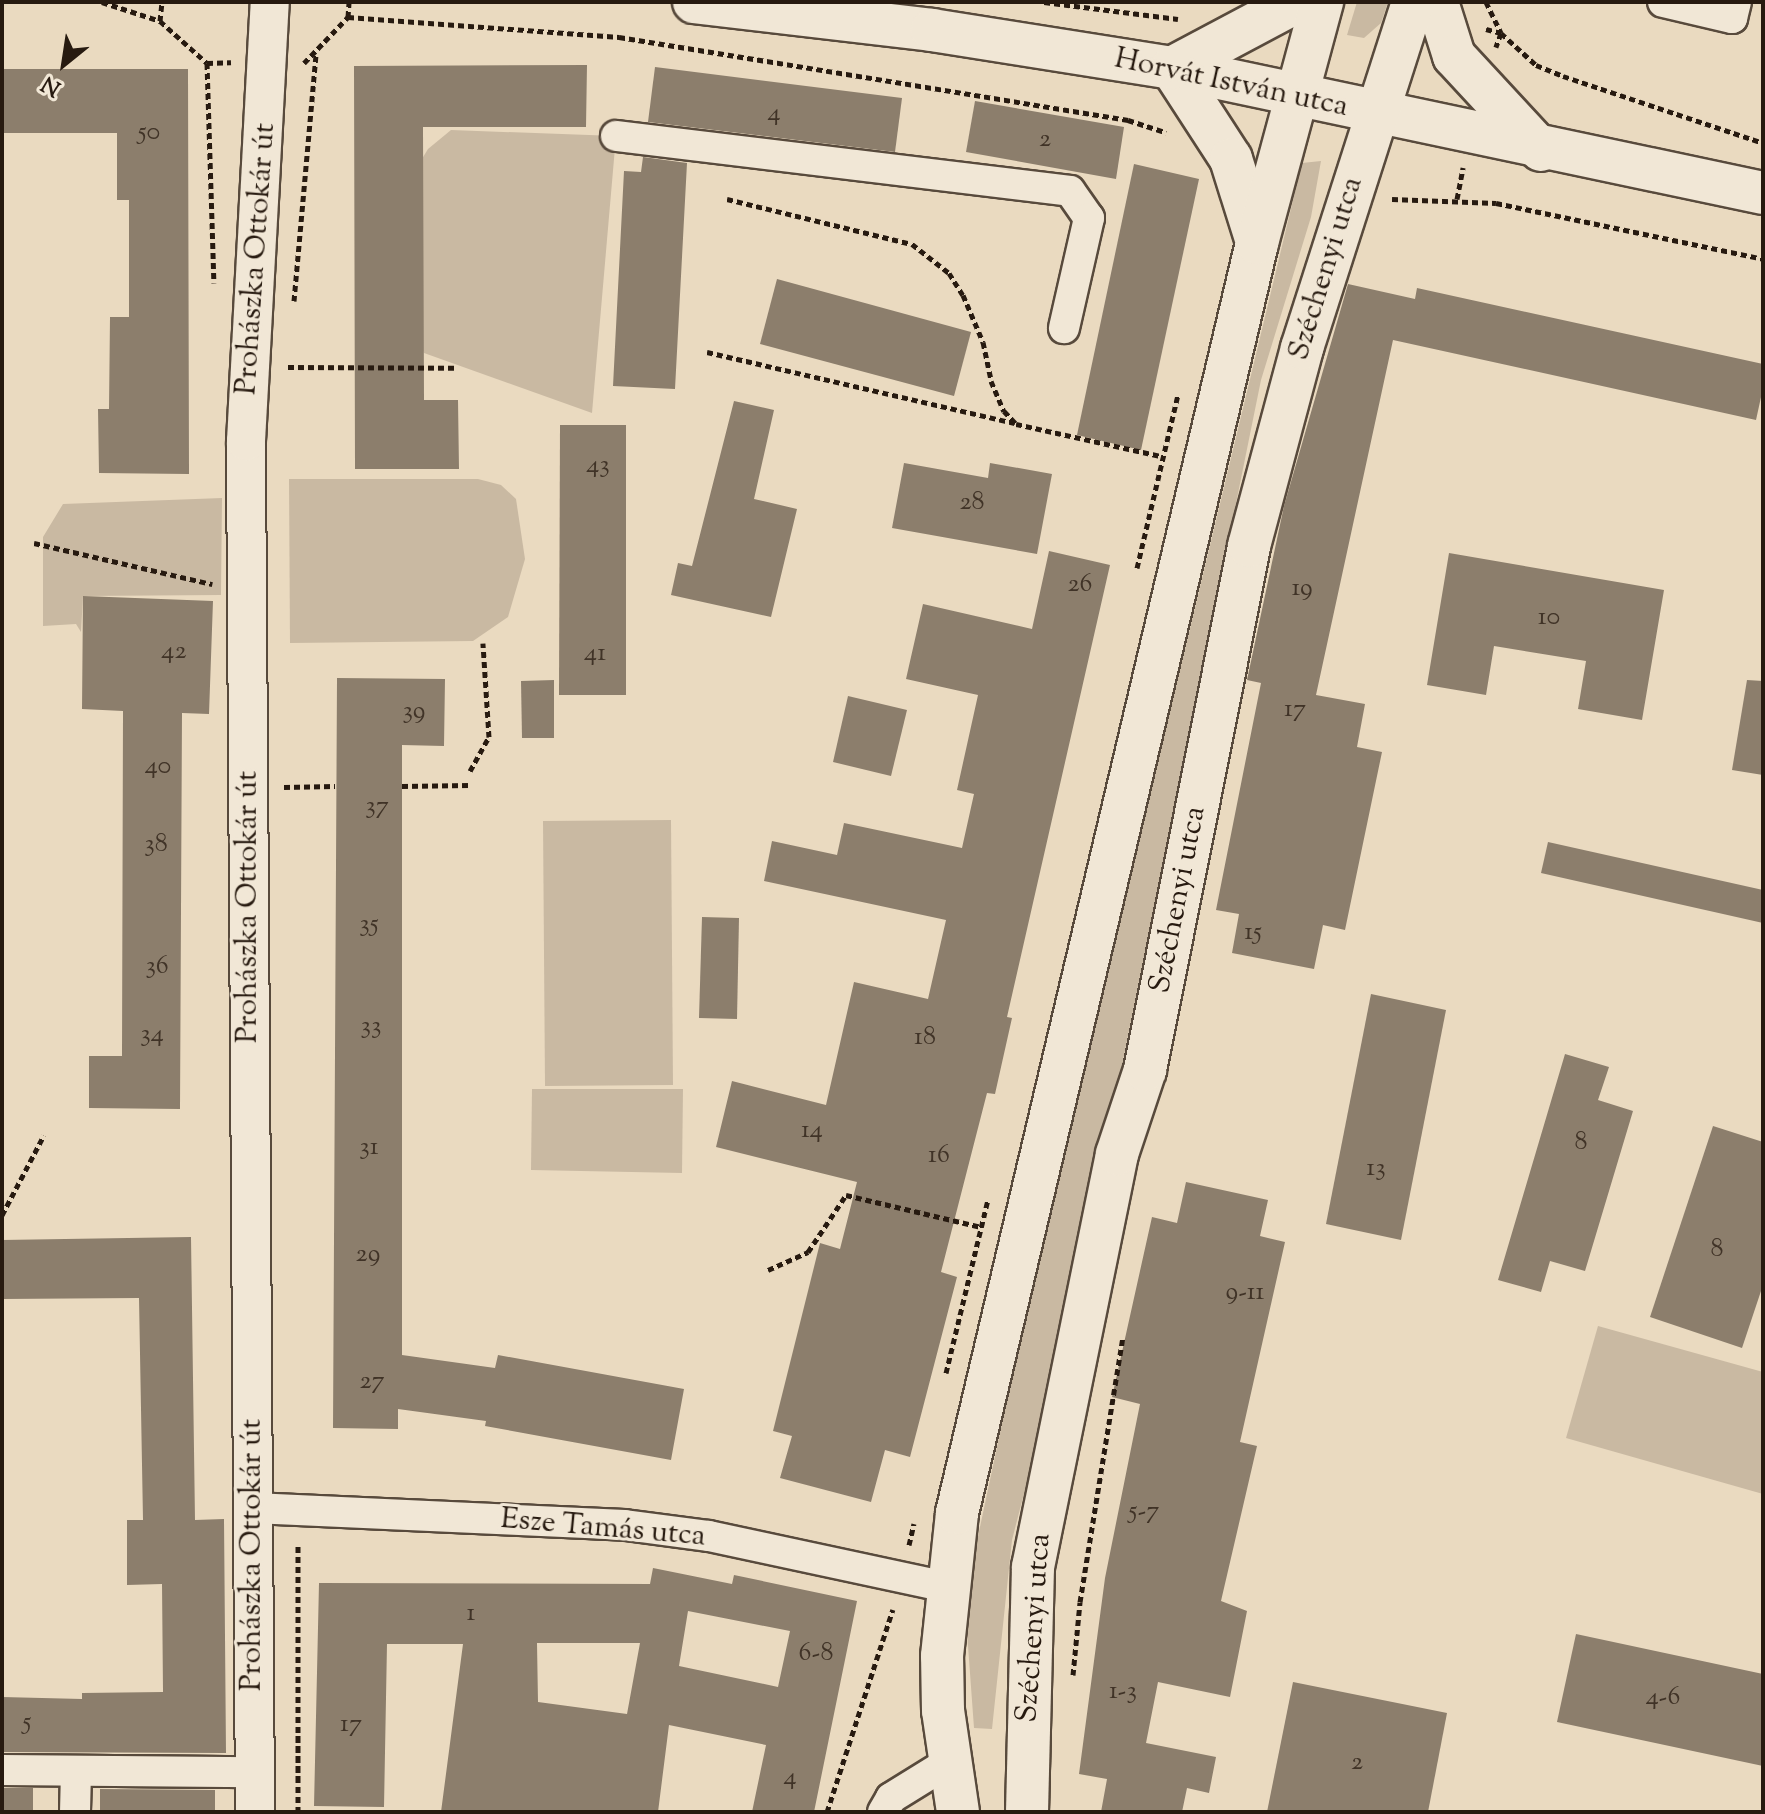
<!DOCTYPE html>
<html>
<head>
<meta charset="utf-8">
<style>
	body { margin:0 }
	#map { position:relative; width:1765px; height:1814px; overflow:hidden; background:#eadac0; font-family:"Sorts Mill Goudy",serif }
	div>[style] { position:absolute }
	[style*='--x'] { left:calc(var(--x)*1px); top:calc(var(--y)*1px); width:calc(var(--w)*1px); rotate:calc(var(--a)*1deg) }
	.green>* { inset:0; background:#c9b9a2 }
	.building>* { inset:0; background:#8c7e6c }
	.path>* { height:5px; margin-top:-2.5px; transform-origin:0; background:repeating-linear-gradient(90deg,#271a10 0 6px,transparent 0 10px) }
	.roads { filter:drop-shadow(2px 0 #584a3c) drop-shadow(-2px 0 #584a3c) drop-shadow(0 2px #584a3c) drop-shadow(0 -2px #584a3c) }
	.minor>* { height:30px; margin:-15px; padding:0 15px; transform-origin:15px; border-radius:15px; background:#f1e7d6 }
	.tertiary>* { height:38px; margin:-19px; padding:0 19px; transform-origin:19px; border-radius:19px; background:#f1e7d6 }
	.secondary>* { height:42px; margin:-21px; padding:0 21px; transform-origin:21px; border-radius:21px; background:#f1e7d6 }
	span { translate:-50% -50%; white-space:nowrap; text-align:center; line-height:1.15; -webkit-text-stroke:6px #f1e7d6; paint-order:stroke }
	.number-label { font-size:26px; color:#403327 }
	.number-label span { -webkit-text-stroke-width:0 }
	.street-label { font-size:30px; color:#271a10 }
	.frame { position:absolute; inset:0; border:4px solid #271a10; pointer-events:none }
	.north { position:absolute; left:24px; top:24px; width:80px; height:80px; -webkit-text-stroke:6px #f1e7d6; paint-order:stroke; rotate:210deg; font-size:22px; font-weight:700; line-height:32px; text-align:center; color:#271a10 }
	.north::after { content:''; display:block; margin:auto; width:28px; height:36px; background:#271a10; clip-path:polygon(50% 0,100% 100%,50% 72%,0 100%) }
</style>
</head>
<body>
<div id="map">
	<div class="green">
		<i style="clip-path:polygon(1357px 2px,1388px 2px,1381px 23px,1364px 38px,1347px 35px)"></i>
		<i style="clip-path:polygon(451px 130px,616px 136px,592px 413px,424px 353px,417px 334px,417px 167px,428px 149px)"></i>
		<i style="clip-path:polygon(1321px 161px,1311px 217px,1261px 380px,1077px 1287px,1012px 1540px,992px 1729px,974px 1728px,967px 1632px,977px 1541px,1027px 1306px,1302px 163px)"></i>
		<i style="clip-path:polygon(289px 479px,478px 479px,501px 485px,516px 499px,525px 559px,508px 617px,473px 641px,290px 643px)"></i>
		<i style="clip-path:polygon(222px 498px,221px 595px,83px 596px,81px 632px,76px 624px,43px 626px,43px 537px,63px 504px)"></i>
		<i style="clip-path:polygon(671px 820px,673px 1085px,545px 1086px,543px 821px)"></i>
		<i style="clip-path:polygon(532px 1089px,683px 1089px,682px 1173px,531px 1170px)"></i>
		<i style="clip-path:polygon(1598px 1326px,1763px 1372px,1763px 1494px,1566px 1438px)"></i>
	</div>
	<div class="building">
		<i style="clip-path:polygon(587px 65px,586px 127px,423px 127px,424px 400px,458px 400px,459px 469px,355px 469px,354px 66px)"></i>
		<i style="clip-path:polygon(655px 67px,902px 98px,895px 152px,648px 122px)"></i>
		<i style="clip-path:polygon(2px 69px,188px 69px,189px 474px,99px 473px,98px 409px,109px 409px,110px 317px,129px 317px,129px 200px,117px 200px,117px 133px,2px 133px)"></i>
		<i style="clip-path:polygon(975px 101px,1124px 127px,1116px 179px,966px 152px)"></i>
		<i style="clip-path:polygon(643px 157px,687px 163px,675px 389px,613px 386px,624px 171px,641px 172px)"></i>
		<i style="clip-path:polygon(1134px 164px,1199px 179px,1141px 450px,1077px 435px)"></i>
		<i style="clip-path:polygon(777px 279px,971px 332px,954px 396px,760px 344px)"></i>
		<i style="clip-path:polygon(1348px 284px,1415px 299px,1417px 288px,1763px 364px,1763px 388px,1756px 420px,1393px 340px,1316px 695px,1365px 704px,1357px 747px,1382px 752px,1345px 930px,1323px 925px,1314px 969px,1232px 953px,1239px 914px,1216px 910px,1261px 683px,1247px 680px,1284px 506px)"></i>
		<i style="clip-path:polygon(734px 401px,774px 410px,754px 499px,797px 509px,771px 617px,671px 595px,678px 563px,692px 566px)"></i>
		<i style="clip-path:polygon(560px 425px,626px 425px,626px 695px,559px 695px)"></i>
		<i style="clip-path:polygon(904px 463px,988px 478px,990px 463px,1052px 474px,1037px 554px,892px 528px)"></i>
		<i style="clip-path:polygon(1049px 551px,1110px 565px,1007px 1017px,1012px 1018px,995px 1094px,987px 1093px,941px 1272px,957px 1277px,910px 1457px,885px 1450px,871px 1502px,780px 1478px,792px 1436px,773px 1431px,820px 1243px,840px 1249px,857px 1182px,716px 1147px,732px 1081px,826px 1105px,854px 982px,928px 999px,946px 920px,764px 881px,772px 841px,837px 855px,844px 823px,962px 848px,974px 794px,957px 790px,978px 695px,906px 679px,923px 604px,1032px 629px)"></i>
		<i style="clip-path:polygon(1449px 553px,1664px 590px,1642px 720px,1578px 709px,1586px 661px,1494px 646px,1486px 695px,1427px 685px)"></i>
		<i style="clip-path:polygon(83px 596px,213px 601px,209px 714px,182px 713px,180px 1109px,89px 1108px,89px 1056px,122px 1056px,123px 711px,82px 709px)"></i>
		<i style="clip-path:polygon(337px 678px,445px 679px,444px 746px,402px 745px,402px 1355px,495px 1368px,498px 1355px,684px 1389px,671px 1460px,485px 1426px,486px 1421px,398px 1409px,398px 1429px,333px 1428px)"></i>
		<i style="clip-path:polygon(554px 680px,554px 738px,522px 738px,521px 681px)"></i>
		<i style="clip-path:polygon(1747px 680px,1763px 681px,1763px 775px,1732px 770px)"></i>
		<i style="clip-path:polygon(848px 696px,907px 710px,891px 776px,833px 762px)"></i>
		<i style="clip-path:polygon(1548px 842px,1763px 890px,1763px 923px,1541px 873px)"></i>
		<i style="clip-path:polygon(702px 917px,739px 918px,737px 1019px,699px 1018px)"></i>
		<i style="clip-path:polygon(1371px 994px,1446px 1010px,1401px 1240px,1326px 1224px)"></i>
		<i style="clip-path:polygon(1565px 1054px,1609px 1067px,1598px 1100px,1633px 1111px,1585px 1271px,1550px 1261px,1541px 1292px,1498px 1280px)"></i>
		<i style="clip-path:polygon(1713px 1126px,1763px 1142px,1763px 1285px,1742px 1348px,1650px 1317px)"></i>
		<i style="clip-path:polygon(1186px 1182px,1268px 1200px,1260px 1236px,1285px 1242px,1240px 1442px,1257px 1446px,1221px 1601px,1247px 1611px,1230px 1697px,1158px 1682px,1146px 1743px,1216px 1757px,1209px 1793px,1187px 1788px,1182px 1812px,1101px 1812px,1107px 1779px,1079px 1774px,1105px 1578px,1140px 1404px,1112px 1397px,1152px 1217px,1177px 1223px)"></i>
		<i style="clip-path:polygon(191px 1237px,195px 1520px,224px 1519px,226px 1753px,2px 1752px,2px 1697px,82px 1699px,82px 1693px,163px 1692px,162px 1584px,127px 1585px,127px 1520px,143px 1520px,139px 1298px,2px 1299px,2px 1240px)"></i>
		<i style="clip-path:polygon(evenodd,653px 1568px,732px 1584px,734px 1575px,857px 1601px,814px 1812px,752px 1812px,766px 1745px,669px 1725px,658px 1812px,441px 1812px,463px 1644px,387px 1644px,384px 1807px,314px 1806px,319px 1583px,650px 1584px,653px 1568px,688px 1611px,790px 1631px,778px 1687px,679px 1666px,688px 1611px,653px 1568px,537px 1643px,640px 1643px,627px 1714px,538px 1702px,537px 1643px)"></i>
		<i style="clip-path:polygon(1576px 1634px,1763px 1674px,1763px 1766px,1557px 1722px)"></i>
		<i style="clip-path:polygon(1293px 1682px,1447px 1713px,1428px 1812px,1267px 1812px)"></i>
		<i style="clip-path:polygon(2px 1788px,33px 1788px,33px 1812px,2px 1812px)"></i>
		<i style="clip-path:polygon(100px 1789px,215px 1790px,215px 1812px,100px 1812px)"></i>
	</div>
	<div class="path">
		<i style="--x:102;--y:2;--w:61;--a:18.1"></i>
		<i style="--x:160;--y:21;--w:63;--a:41.8"></i>
		<i style="--x:207;--y:63;--w:24;--a:-2"></i>
		<i style="--x:1044;--y:2;--w:135;--a:7.2"></i>
		<i style="--x:1486;--y:2;--w:34;--a:64"></i>
		<i style="--x:1501;--y:33;--w:15;--a:110"></i>
		<i style="--x:348;--y:17;--w:272;--a:4.2"></i>
		<i style="--x:619;--y:37;--w:516;--a:9.26"></i>
		<i style="--x:1128;--y:120;--w:40;--a:18"></i>
		<i style="--x:160;--y:21;--w:19;--a:-84"></i>
		<i style="--x:1486;--y:29;--w:16;--a:15"></i>
		<i style="--x:1501;--y:33;--w:47;--a:42.4"></i>
		<i style="--x:1536;--y:65;--w:29;--a:22"></i>
		<i style="--x:1563;--y:76;--w:211;--a:18.5"></i>
		<i style="--x:207;--y:63;--w:220;--a:88.2"></i>
		<i style="--x:304;--y:63;--w:64;--a:-46.3"></i>
		<i style="--x:348;--y:17;--w:15;--a:-86"></i>
		<i style="--x:727;--y:199;--w:190;--a:13.7"></i>
		<i style="--x:912;--y:244;--w:47;--a:38.1"></i>
		<i style="--x:949;--y:273;--w:26;--a:58"></i>
		<i style="--x:963;--y:295;--w:51;--a:66.9"></i>
		<i style="--x:983;--y:342;--w:40;--a:78"></i>
		<i style="--x:991;--y:381;--w:33;--a:67"></i>
		<i style="--x:1004;--y:411;--w:18;--a:47"></i>
		<i style="--x:1016;--y:424;--w:148;--a:12.5"></i>
		<i style="--x:1392;--y:199;--w:104;--a:2.2"></i>
		<i style="--x:1496;--y:203;--w:273;--a:11.8"></i>
		<i style="--x:1457;--y:199;--w:32;--a:-79"></i>
		<i style="--x:294;--y:301;--w:247;--a:-84.9"></i>
		<i style="--x:707;--y:352;--w:316;--a:13"></i>
		<i style="--x:288;--y:367;--w:166;--a:0.3"></i>
		<i style="--x:34;--y:543;--w:183;--a:13"></i>
		<i style="--x:1137;--y:568;--w:178;--a:-76.7"></i>
		<i style="--x:470;--y:771;--w:39;--a:-61"></i>
		<i style="--x:489;--y:737;--w:94;--a:-93.7"></i>
		<i style="--x:402;--y:786;--w:68;--a:-0.8"></i>
		<i style="--x:284;--y:787;--w:51;--a:-1.1"></i>
		<i style="--x:2;--y:1215;--w:90;--a:-62.3"></i>
		<i style="--x:768;--y:1270;--w:44;--a:-24.2"></i>
		<i style="--x:808;--y:1252;--w:69;--a:-56.3"></i>
		<i style="--x:846;--y:1195;--w:139;--a:13.3"></i>
		<i style="--x:946;--y:1373;--w:178;--a:-76.4"></i>
		<i style="--x:909;--y:1545;--w:22;--a:-77"></i>
		<i style="--x:1073;--y:1675;--w:73;--a:-84.5"></i>
		<i style="--x:1080;--y:1602;--w:268;--a:-80.8"></i>
		<i style="--x:298;--y:1812;--w:269;--a:-90"></i>
		<i style="--x:827;--y:1812;--w:213;--a:-72"></i>
	</div>
	<div class="roads">
		<div class="minor">
			<i style="--x:1663;--y:2;--w:71;--a:13.1"></i>
			<i style="--x:1732;--y:18;--w:16;--a:-76"></i>
			<i style="--x:616;--y:136;--w:457;--a:6.9"></i>
			<i style="--x:1070;--y:191;--w:33;--a:55"></i>
			<i style="--x:1089;--y:218;--w:113;--a:102.8"></i>
			<i style="--x:253;--y:1508;--w:372;--a:2.6"></i>
			<i style="--x:625;--y:1525;--w:85;--a:7.5"></i>
			<i style="--x:709;--y:1536;--w:243;--a:12.1"></i>
			<i style="--x:2;--y:1770;--w:253;--a:0.5"></i>
			<i style="--x:75;--y:1812;--w:41;--a:-88.6"></i>
			<i style="--x:883;--y:1812;--w:16;--a:-60"></i>
			<i style="--x:891;--y:1798;--w:68;--a:-31.8"></i>
		</div>
		<div class="tertiary">
			<i style="--x:255;--y:1812;--w:1371;--a:-90.38"></i>
			<i style="--x:246;--y:441;--w:440;--a:-86.9"></i>
		</div>
		<div class="secondary">
			<i style="--x:694;--y:2;--w:240;--a:6.7"></i>
			<i style="--x:932;--y:30;--w:243;--a:9"></i>
			<i style="--x:1172;--y:68;--w:604;--a:11.94"></i>
			<i style="--x:1437;--y:2;--w:57;--a:72.5"></i>
			<i style="--x:1454;--y:56;--w:128;--a:47.2"></i>
			<i style="--x:1172;--y:68;--w:108;--a:57"></i>
			<i style="--x:1231;--y:159;--w:87;--a:72.6"></i>
			<i style="--x:1172;--y:68;--w:140;--a:-28"></i>
			<i style="--x:958;--y:1812;--w:102;--a:-98.4"></i>
			<i style="--x:943;--y:1711;--w:55;--a:-91"></i>
			<i style="--x:942;--y:1656;--w:144;--a:-84"></i>
			<i style="--x:957;--y:1513;--w:1305;--a:-76.71"></i>
			<i style="--x:1257;--y:243;--w:250;--a:-74.9"></i>
			<i style="--x:1027;--y:1812;--w:245;--a:-88.6"></i>
			<i style="--x:1033;--y:1567;--w:421;--a:-78.5"></i>
			<i style="--x:1117;--y:1154;--w:89;--a:-71.6"></i>
			<i style="--x:1145;--y:1070;--w:534;--a:-78.77"></i>
			<i style="--x:1249;--y:546;--w:205;--a:-75"></i>
			<i style="--x:1302;--y:348;--w:363;--a:-72.2"></i>
		</div>
	</div>
	<div class="number-label">
		<span style="left:774px;top:114px">4</span>
		<span style="left:149px;top:133px">50</span>
		<span style="left:1045px;top:140px">2</span>
		<span style="left:598px;top:466px">43</span>
		<span style="left:972px;top:503px">28</span>
		<span style="left:1080px;top:585px">26</span>
		<span style="left:1302px;top:589px">19</span>
		<span style="left:1549px;top:618px">10</span>
		<span style="left:174px;top:652px">42</span>
		<span style="left:595px;top:654px">41</span>
		<span style="left:1295px;top:710px">17</span>
		<span style="left:414px;top:712px">39</span>
		<span style="left:158px;top:767px">40</span>
		<span style="left:377px;top:807px">37</span>
		<span style="left:156px;top:845px">38</span>
		<span style="left:369px;top:925px">35</span>
		<span style="left:1253px;top:933px">15</span>
		<span style="left:157px;top:967px">36</span>
		<span style="left:371px;top:1027px">33</span>
		<span style="left:152px;top:1035px">34</span>
		<span style="left:925px;top:1038px">18</span>
		<span style="left:812px;top:1131px">14</span>
		<span style="left:1581px;top:1143px">8</span>
		<span style="left:369px;top:1148px">31</span>
		<span style="left:939px;top:1156px">16</span>
		<span style="left:1376px;top:1169px">13</span>
		<span style="left:1717px;top:1250px">8</span>
		<span style="left:368px;top:1255px">29</span>
		<span style="left:1245px;top:1293px">9-11</span>
		<span style="left:372px;top:1382px">27</span>
		<span style="left:1144px;top:1512px">5-7</span>
		<span style="left:471px;top:1614px">1</span>
		<span style="left:816px;top:1654px">6-8</span>
		<span style="left:1123px;top:1692px">1-3</span>
		<span style="left:1663px;top:1698px">4-6</span>
		<span style="left:27px;top:1723px">5</span>
		<span style="left:351px;top:1725px">17</span>
		<span style="left:1357px;top:1763px">2</span>
		<span style="left:790px;top:1778px">4</span>
	</div>
	<div class="street-label">
		<span style="left:1231px;top:84px;rotate:12deg">Horvát István utca</span>
		<span style="left:257px;top:259px;rotate:-86deg">Prohászka Ottokár út</span>
		<span style="left:1327px;top:269px;rotate:-73deg">Széchenyi utca</span>
		<span style="left:1179px;top:900px;rotate:-79deg">Széchenyi utca</span>
		<span style="left:249px;top:907px;rotate:-90deg">Prohászka Ottokár út</span>
		<span style="left:603px;top:1529px;rotate:5deg">Esze Tamás utca</span>
		<span style="left:253px;top:1555px;rotate:-90deg">Prohászka Ottokár út</span>
		<span style="left:1035px;top:1628px;rotate:-86deg">Széchenyi utca</span>
	</div>
	<div class="frame"></div>
	<div class="north">N</div>
</div>
</body>
</html>
